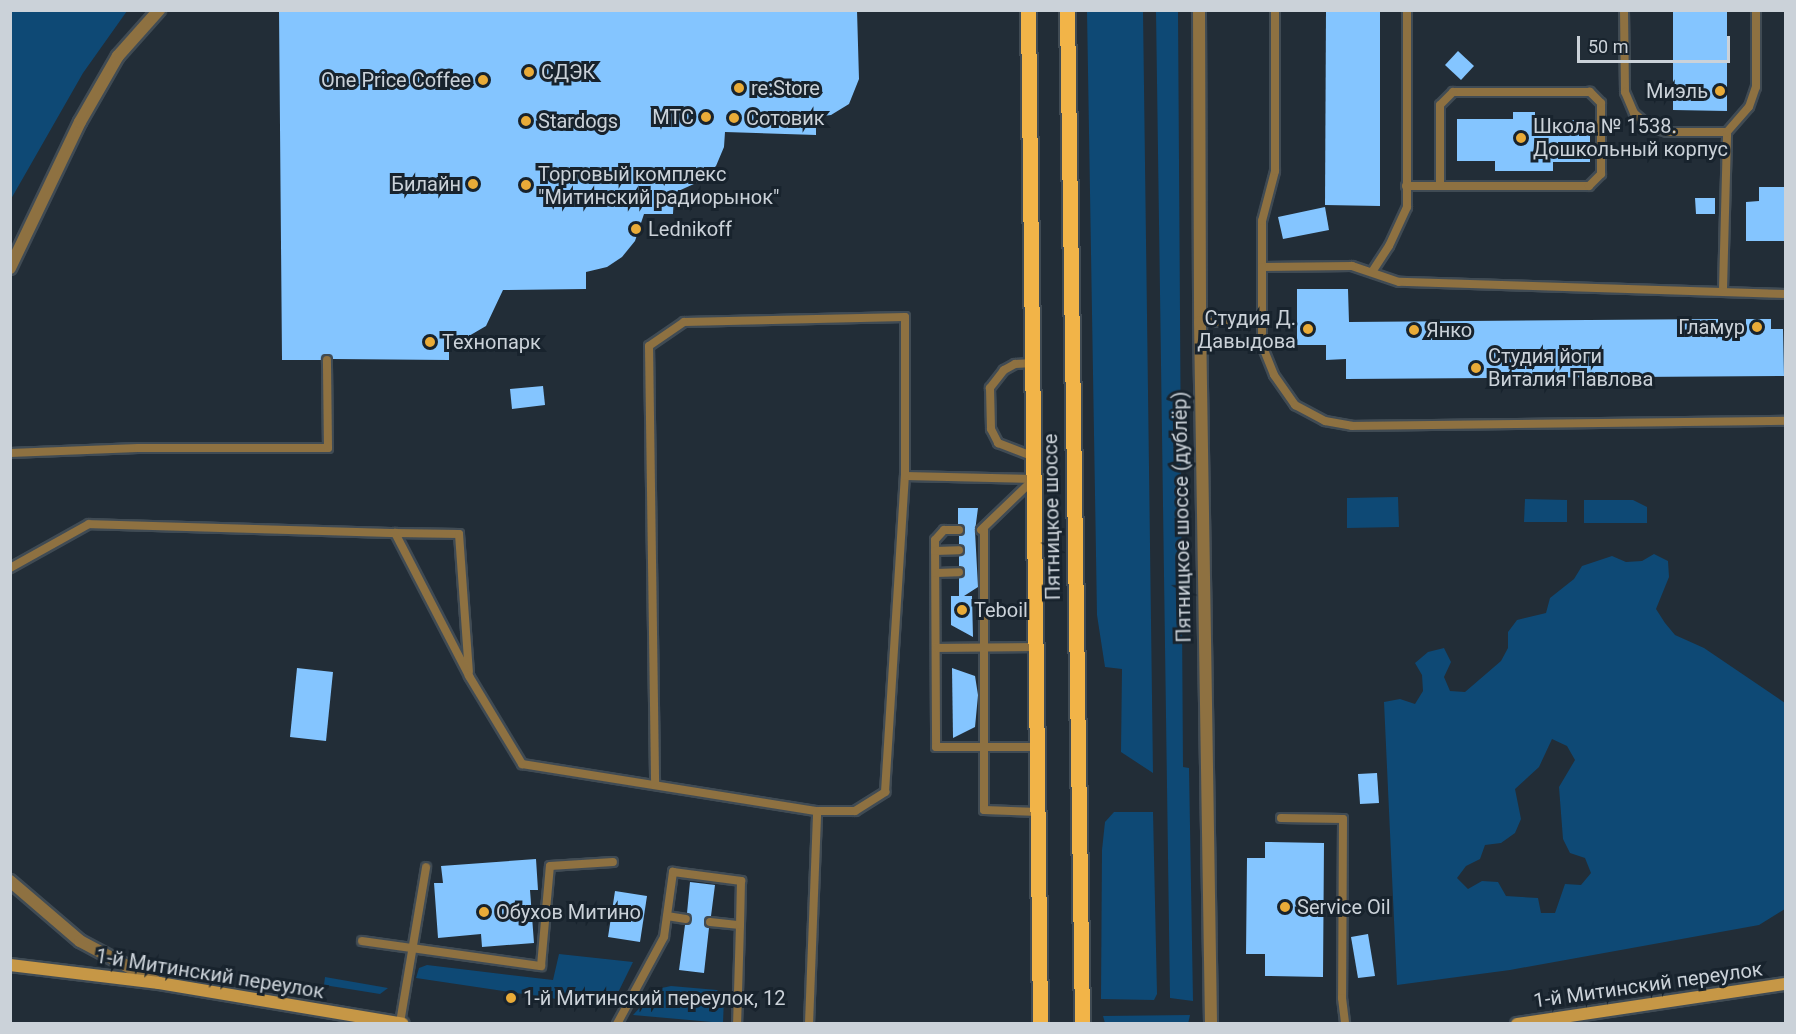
<!DOCTYPE html>
<html>
<head>
<meta charset="utf-8">
<style>
	body { margin:0 }
	#map { position:relative; width:1796px; height:1034px; overflow:hidden; background:#222d37; font-family:Roboto,sans-serif }
	div>[style] { position:absolute }
	[style*='--x'] { left:calc(var(--x)*1px); top:calc(var(--y)*1px); width:calc(var(--w)*1px); rotate:calc(var(--a)*1deg) }
	.green>* { inset:0; background:#0e4975 }
	.building>* { inset:0; background:#84c5ff }
	.roads { filter:drop-shadow(2px 0 #404b54) drop-shadow(-2px 0 #404b54) drop-shadow(0 2px #404b54) drop-shadow(0 -2px #404b54) }
	.service>* { height:8px; margin:-4px; padding:0 4px; transform-origin:4px; border-radius:4px; background:#8e7141 }
	.minor>* { height:12px; margin:-6px; padding:0 6px; transform-origin:6px; border-radius:6px; background:#8e7141 }
	.tertiary>* { height:12px; margin:-6px; padding:0 6px; transform-origin:6px; border-radius:6px; background:#8e7141 }
	.secondary>* { height:12px; margin:-6px; padding:0 6px; transform-origin:6px; border-radius:6px; background:#c69746 }
	.primary>* { height:15px; margin:-7.5px; padding:0 7.5px; transform-origin:7.5px; border-radius:7.5px; background:#f2b448 }
	.dots>* { width:16px; height:16px; translate:-50% -50%; box-sizing:border-box; border:3px solid #18232d; border-radius:50% }
	span { translate:-50% -50%; white-space:nowrap; text-align:center; line-height:1.15; -webkit-text-stroke:6px #18232d; paint-order:stroke }
	.poi-label { font-size:20px; color:#cbd2d9 }
	.left { translate:0 -50%; text-align:left }
	.right { translate:-100% -50%; text-align:right }
	.street-label { font-size:20px; color:#cbd2d9 }
	.frame { position:absolute; inset:0; border:12px solid #cbd2d9; pointer-events:none }
	.scale { position:absolute; left:1577px; top:36px; width:153px; height:27px; box-sizing:border-box; border:3px solid #cbd2d9; border-top:0; padding-left:8px; font-size:18px; line-height:21px; white-space:nowrap; color:#cbd2d9; -webkit-text-stroke:4px #18232d; paint-order:stroke }
</style>
</head>
<body>
<div id="map">
	<div class="green">
		<i style="clip-path:polygon(10px 11px,127px 11px,83px 73px,11px 199px)"></i>
		<i style="clip-path:polygon(1087px 11px,1143px 11px,1153px 773px,1121px 752px,1122px 669px,1105px 667px,1097px 615px)"></i>
		<i style="clip-path:polygon(1156px 11px,1178px 11px,1183px 767px,1189px 768px,1193px 1001px,1170px 998px)"></i>
		<i style="clip-path:polygon(1398px 497px,1399px 527px,1347px 528px,1347px 498px)"></i>
		<i style="clip-path:polygon(1525px 499px,1567px 500px,1567px 522px,1524px 522px)"></i>
		<i style="clip-path:polygon(1584px 500px,1633px 500px,1647px 507px,1647px 523px,1584px 523px)"></i>
		<i style="clip-path:polygon(evenodd,1654px 554px,1668px 561px,1669px 577px,1656px 609px,1665px 623px,1675px 635px,1704px 648px,1785px 703px,1785px 909px,1759px 925px,1510px 970px,1397px 985px,1384px 702px,1400px 699px,1415px 704px,1423px 691px,1422px 675px,1415px 663px,1428px 652px,1444px 648px,1451px 662px,1444px 677px,1450px 691px,1465px 692px,1501px 661px,1508px 648px,1508px 632px,1517px 620px,1546px 613px,1550px 598px,1574px 579px,1582px 566px,1612px 556px,1626px 562px,1642px 561px,1654px 554px,1552px 739px,1567px 746px,1575px 760px,1559px 787px,1563px 839px,1570px 853px,1585px 858px,1591px 873px,1581px 885px,1565px 884px,1555px 913px,1541px 913px,1538px 898px,1506px 896px,1498px 882px,1482px 881px,1468px 889px,1457px 878px,1466px 866px,1480px 859px,1485px 845px,1501px 843px,1515px 833px,1521px 819px,1515px 789px,1539px 767px,1552px 739px)"></i>
		<i style="clip-path:polygon(1114px 812px,1153px 812px,1157px 994px,1154px 1000px,1101px 999px,1102px 850px,1105px 822px)"></i>
		<i style="clip-path:polygon(559px 954px,633px 962px,611px 1007px,416px 978px,419px 968px,427px 965px,553px 980px)"></i>
		<i style="clip-path:polygon(325px 977px,388px 988px,380px 994px,324px 985px)"></i>
		<i style="clip-path:polygon(671px 986px,717px 990px,724px 998px,723px 1023px,633px 1015px,657px 989px)"></i>
		<i style="clip-path:polygon(1190px 1015px,1188px 1024px,1105px 1023px,1103px 1016px)"></i>
	</div>
	<div class="building">
		<i style="clip-path:polygon(279px 10px,857px 10px,859px 79px,849px 104px,831px 115px,816px 117px,816px 135px,725px 132px,724px 147px,716px 166px,696px 183px,674px 193px,673px 214px,644px 214px,635px 241px,622px 257px,607px 267px,586px 272px,586px 289px,503px 290px,486px 326px,462px 340px,449px 342px,449px 360px,333px 359px,328px 354px,321px 360px,282px 360px)"></i>
		<i style="clip-path:polygon(1326px 10px,1380px 10px,1380px 206px,1325px 205px)"></i>
		<i style="clip-path:polygon(1673px 10px,1727px 10px,1727px 111px,1673px 110px)"></i>
		<i style="clip-path:polygon(1458px 51px,1474px 66px,1461px 80px,1445px 65px)"></i>
		<i style="clip-path:polygon(1513px 112px,1535px 112px,1535px 120px,1590px 120px,1590px 162px,1553px 162px,1553px 171px,1495px 171px,1495px 161px,1457px 161px,1457px 119px,1513px 119px)"></i>
		<i style="clip-path:polygon(1759px 187px,1785px 187px,1785px 241px,1746px 241px,1746px 202px,1759px 201px)"></i>
		<i style="clip-path:polygon(1695px 198px,1715px 198px,1715px 214px,1696px 214px)"></i>
		<i style="clip-path:polygon(1325px 207px,1329px 230px,1283px 239px,1278px 217px)"></i>
		<i style="clip-path:polygon(1297px 289px,1348px 289px,1349px 322px,1718px 319px,1718px 333px,1746px 333px,1746px 319px,1771px 319px,1771px 329px,1783px 329px,1784px 376px,1346px 379px,1346px 359px,1326px 360px,1326px 345px,1297px 345px)"></i>
		<i style="clip-path:polygon(543px 386px,545px 405px,512px 409px,510px 389px)"></i>
		<i style="clip-path:polygon(958px 508px,978px 508px,975px 531px,978px 587px,964px 596px,972px 596px,973px 637px,951px 625px,951px 596px,959px 596px,959px 578px,965px 572px,959px 566px,959px 556px,965px 550px,959px 544px,959px 536px,965px 529px,958px 524px)"></i>
		<i style="clip-path:polygon(297px 668px,333px 672px,326px 741px,290px 737px)"></i>
		<i style="clip-path:polygon(952px 668px,975px 676px,978px 695px,975px 727px,953px 738px)"></i>
		<i style="clip-path:polygon(1377px 773px,1379px 803px,1360px 804px,1358px 774px)"></i>
		<i style="clip-path:polygon(1265px 842px,1324px 843px,1323px 977px,1265px 976px,1265px 954px,1246px 954px,1247px 858px,1265px 858px)"></i>
		<i style="clip-path:polygon(536px 859px,538px 890px,530px 890px,534px 943px,482px 947px,481px 934px,438px 938px,434px 883px,443px 883px,441px 866px)"></i>
		<i style="clip-path:polygon(690px 882px,715px 885px,711px 916px,704px 921px,709px 928px,704px 973px,679px 970px,685px 925px,692px 919px,687px 913px)"></i>
		<i style="clip-path:polygon(615px 891px,647px 896px,640px 942px,608px 937px)"></i>
		<i style="clip-path:polygon(1368px 934px,1375px 976px,1358px 978px,1351px 937px)"></i>
	</div>
	<div class="roads">
		<div class="service">
			<i style="--x:1624;--y:10;--w:82;--a:89.3"></i>
			<i style="--x:1625;--y:92;--w:23;--a:67"></i>
			<i style="--x:1634;--y:113;--w:21;--a:41"></i>
			<i style="--x:1650;--y:127;--w:18;--a:16"></i>
			<i style="--x:1667;--y:132;--w:60;--a:0"></i>
			<i style="--x:1406;--y:186;--w:183;--a:0"></i>
			<i style="--x:1589;--y:186;--w:17;--a:-45"></i>
			<i style="--x:1601;--y:174;--w:71;--a:-90"></i>
			<i style="--x:1601;--y:103;--w:16;--a:-135"></i>
			<i style="--x:1590;--y:92;--w:137;--a:180"></i>
			<i style="--x:1453;--y:92;--w:18;--a:135"></i>
			<i style="--x:1440;--y:105;--w:81;--a:90"></i>
			<i style="--x:1262;--y:267;--w:46;--a:-90"></i>
			<i style="--x:1262;--y:221;--w:52;--a:-75.4"></i>
			<i style="--x:1275;--y:171;--w:161;--a:-90"></i>
			<i style="--x:1372;--y:272;--w:31;--a:-57"></i>
			<i style="--x:1389;--y:246;--w:43;--a:-65.2"></i>
			<i style="--x:1407;--y:207;--w:197;--a:-90"></i>
			<i style="--x:1723;--y:289;--w:157;--a:-88.5"></i>
			<i style="--x:1727;--y:132;--w:33;--a:-49"></i>
			<i style="--x:1749;--y:107;--w:21;--a:-71"></i>
			<i style="--x:1756;--y:87;--w:77;--a:-90"></i>
			<i style="--x:1786;--y:294;--w:387;--a:-178.2"></i>
			<i style="--x:1399;--y:282;--w:50;--a:-161.2"></i>
			<i style="--x:1352;--y:266;--w:90;--a:179.4"></i>
			<i style="--x:1262;--y:267;--w:78;--a:90"></i>
			<i style="--x:1262;--y:345;--w:32;--a:68"></i>
			<i style="--x:1274;--y:375;--w:37;--a:55"></i>
			<i style="--x:1295;--y:405;--w:34;--a:28"></i>
			<i style="--x:1325;--y:421;--w:27;--a:10"></i>
			<i style="--x:1352;--y:426;--w:434;--a:-0.7"></i>
			<i style="--x:1200;--y:322;--w:62;--a:0"></i>
			<i style="--x:1033;--y:363;--w:18;--a:177"></i>
			<i style="--x:1015;--y:364;--w:13;--a:151"></i>
			<i style="--x:1004;--y:370;--w:23;--a:128"></i>
			<i style="--x:990;--y:388;--w:41;--a:88.6"></i>
			<i style="--x:991;--y:429;--w:16;--a:63"></i>
			<i style="--x:998;--y:443;--w:39;--a:21"></i>
			<i style="--x:10;--y:453;--w:128;--a:-2.2"></i>
			<i style="--x:138;--y:448;--w:190;--a:0"></i>
			<i style="--x:328;--y:448;--w:88;--a:-90.7"></i>
			<i style="--x:905;--y:476;--w:129;--a:1.3"></i>
			<i style="--x:959;--y:530;--w:15;--a:180"></i>
			<i style="--x:944;--y:530;--w:13;--a:132"></i>
			<i style="--x:935;--y:540;--w:207;--a:89.7"></i>
			<i style="--x:936;--y:747;--w:101;--a:0"></i>
			<i style="--x:981;--y:530;--w:74;--a:-43.9"></i>
			<i style="--x:984;--y:530;--w:280;--a:90"></i>
			<i style="--x:984;--y:810;--w:54;--a:2.1"></i>
			<i style="--x:395;--y:533;--w:64;--a:0.9"></i>
			<i style="--x:459;--y:534;--w:138;--a:85.9"></i>
			<i style="--x:935;--y:551;--w:24;--a:-2"></i>
			<i style="--x:10;--y:568;--w:90;--a:-29.1"></i>
			<i style="--x:89;--y:524;--w:306;--a:1.7"></i>
			<i style="--x:395;--y:533;--w:161;--a:62.6"></i>
			<i style="--x:469;--y:676;--w:103;--a:58.9"></i>
			<i style="--x:522;--y:764;--w:299;--a:9.1"></i>
			<i style="--x:817;--y:811;--w:38;--a:0"></i>
			<i style="--x:855;--y:811;--w:36;--a:-32"></i>
			<i style="--x:885;--y:792;--w:317;--a:-86.4"></i>
			<i style="--x:905;--y:476;--w:159;--a:-90"></i>
			<i style="--x:905;--y:317;--w:221;--a:178.7"></i>
			<i style="--x:684;--y:322;--w:42;--a:145.6"></i>
			<i style="--x:649;--y:346;--w:439;--a:89.2"></i>
			<i style="--x:936;--y:573;--w:23;--a:-2"></i>
			<i style="--x:936;--y:648;--w:100;--a:-0.6"></i>
			<i style="--x:1281;--y:818;--w:62;--a:0.9"></i>
			<i style="--x:1343;--y:819;--w:179;--a:90.3"></i>
			<i style="--x:1342;--y:998;--w:26;--a:83"></i>
			<i style="--x:667;--y:916;--w:19;--a:9"></i>
			<i style="--x:710;--y:922;--w:30;--a:6"></i>
			<i style="--x:740;--y:925;--w:99;--a:91.7"></i>
			<i style="--x:362;--y:941;--w:181;--a:8"></i>
			<i style="--x:541;--y:966;--w:100;--a:-84.9"></i>
			<i style="--x:550;--y:866;--w:63;--a:-3.6"></i>
			<i style="--x:400;--y:1023;--w:158;--a:-80.5"></i>
			<i style="--x:617;--y:1024;--w:99;--a:-61.6"></i>
			<i style="--x:664;--y:937;--w:66;--a:-82.1"></i>
			<i style="--x:673;--y:872;--w:69;--a:7.5"></i>
			<i style="--x:741;--y:881;--w:44;--a:91.3"></i>
			<i style="--x:809;--y:1024;--w:213;--a:-87.8"></i>
		</div>
		<div class="minor">
			<i style="--x:1199;--y:10;--w:312;--a:89.8"></i>
			<i style="--x:1200;--y:322;--w:702;--a:89.1"></i>
		</div>
		<div class="tertiary">
			<i style="--x:10;--y:268;--w:162;--a:-64.4"></i>
			<i style="--x:80;--y:122;--w:76;--a:-60.1"></i>
			<i style="--x:118;--y:56;--w:62;--a:-48.3"></i>
			<i style="--x:10;--y:881;--w:92;--a:40.6"></i>
			<i style="--x:80;--y:941;--w:85;--a:28.1"></i>
		</div>
		<div class="secondary">
			<i style="--x:10;--y:965;--w:150;--a:6.9"></i>
			<i style="--x:159;--y:983;--w:247;--a:9.5"></i>
			<i style="--x:1517;--y:1024;--w:272;--a:-8.5"></i>
		</div>
		<div class="primary">
			<i style="--x:1028;--y:10;--w:1014;--a:89.32"></i>
			<i style="--x:1067;--y:10;--w:1014;--a:89.15"></i>
		</div>
	</div>
	<div class="dots">
		<i style="left:529px;top:72px;background:#e9ab38"></i>
		<i style="left:483px;top:80px;background:#e9ab38"></i>
		<i style="left:739px;top:88px;background:#e9ab38"></i>
		<i style="left:1720px;top:91px;background:#e9ab38"></i>
		<i style="left:706px;top:117px;background:#e9ab38"></i>
		<i style="left:734px;top:118px;background:#e9ab38"></i>
		<i style="left:526px;top:121px;background:#e9ab38"></i>
		<i style="left:1521px;top:138px;background:#e9ab38"></i>
		<i style="left:473px;top:184px;background:#e9ab38"></i>
		<i style="left:526px;top:185px;background:#e9ab38"></i>
		<i style="left:636px;top:229px;background:#e9ab38"></i>
		<i style="left:1757px;top:327px;background:#e9ab38"></i>
		<i style="left:1308px;top:329px;background:#e9ab38"></i>
		<i style="left:1414px;top:330px;background:#e9ab38"></i>
		<i style="left:430px;top:342px;background:#e9ab38"></i>
		<i style="left:1476px;top:368px;background:#e9ab38"></i>
		<i style="left:962px;top:610px;background:#e9ab38"></i>
		<i style="left:1285px;top:907px;background:#e9ab38"></i>
		<i style="left:484px;top:912px;background:#e9ab38"></i>
		<i style="left:511px;top:998px;background:#e9ab38"></i>
	</div>
	<div class="poi-label">
		<span class="left" style="left:541px;top:72px">СДЭК</span>
		<span class="right" style="left:471px;top:80px">One Price Coffee</span>
		<span class="left" style="left:751px;top:88px">re:Store</span>
		<span class="right" style="left:1708px;top:91px">Миэль</span>
		<span class="right" style="left:694px;top:117px">МТС</span>
		<span class="left" style="left:746px;top:118px">Сотовик</span>
		<span class="left" style="left:538px;top:121px">Stardogs</span>
		<span class="left" style="left:1533px;top:138px">Школа № 1538.<br>Дошкольный корпус</span>
		<span class="left" style="left:538px;top:186px">Торговый комплекс<br>"Митинский радиорынок"</span>
		<span class="right" style="left:461px;top:184px">Билайн</span>
		<span class="left" style="left:648px;top:229px">Lednikoff</span>
		<span class="right" style="left:1296px;top:330px">Студия Д.<br>Давыдова</span>
		<span class="right" style="left:1745px;top:327px">Гламур</span>
		<span class="left" style="left:1426px;top:330px">Янко</span>
		<span class="left" style="left:442px;top:342px">Технопарк</span>
		<span class="left" style="left:1488px;top:368px">Студия йоги<br>Виталия Павлова</span>
		<span class="left" style="left:974px;top:610px">Teboil</span>
		<span class="left" style="left:1297px;top:907px">Service Oil</span>
		<span class="left" style="left:496px;top:912px">Обухов Митино</span>
		<span class="left" style="left:523px;top:998px">1-й Митинский переулок, 12</span>
	</div>
	<div class="street-label">
		<span style="left:1052px;top:517px;rotate:-91deg">Пятницкое шоссе</span>
		<span style="left:1182px;top:517px;rotate:-91deg">Пятницкое шоссе (дублёр)</span>
		<span style="left:210px;top:974px;rotate:9deg">1-й Митинский переулок</span>
		<span style="left:1648px;top:985px;rotate:-8deg">1-й Митинский переулок</span>
	</div>
	<div class="frame"></div>
	<div class="scale">50 m</div>
</div>
</body>
</html>
